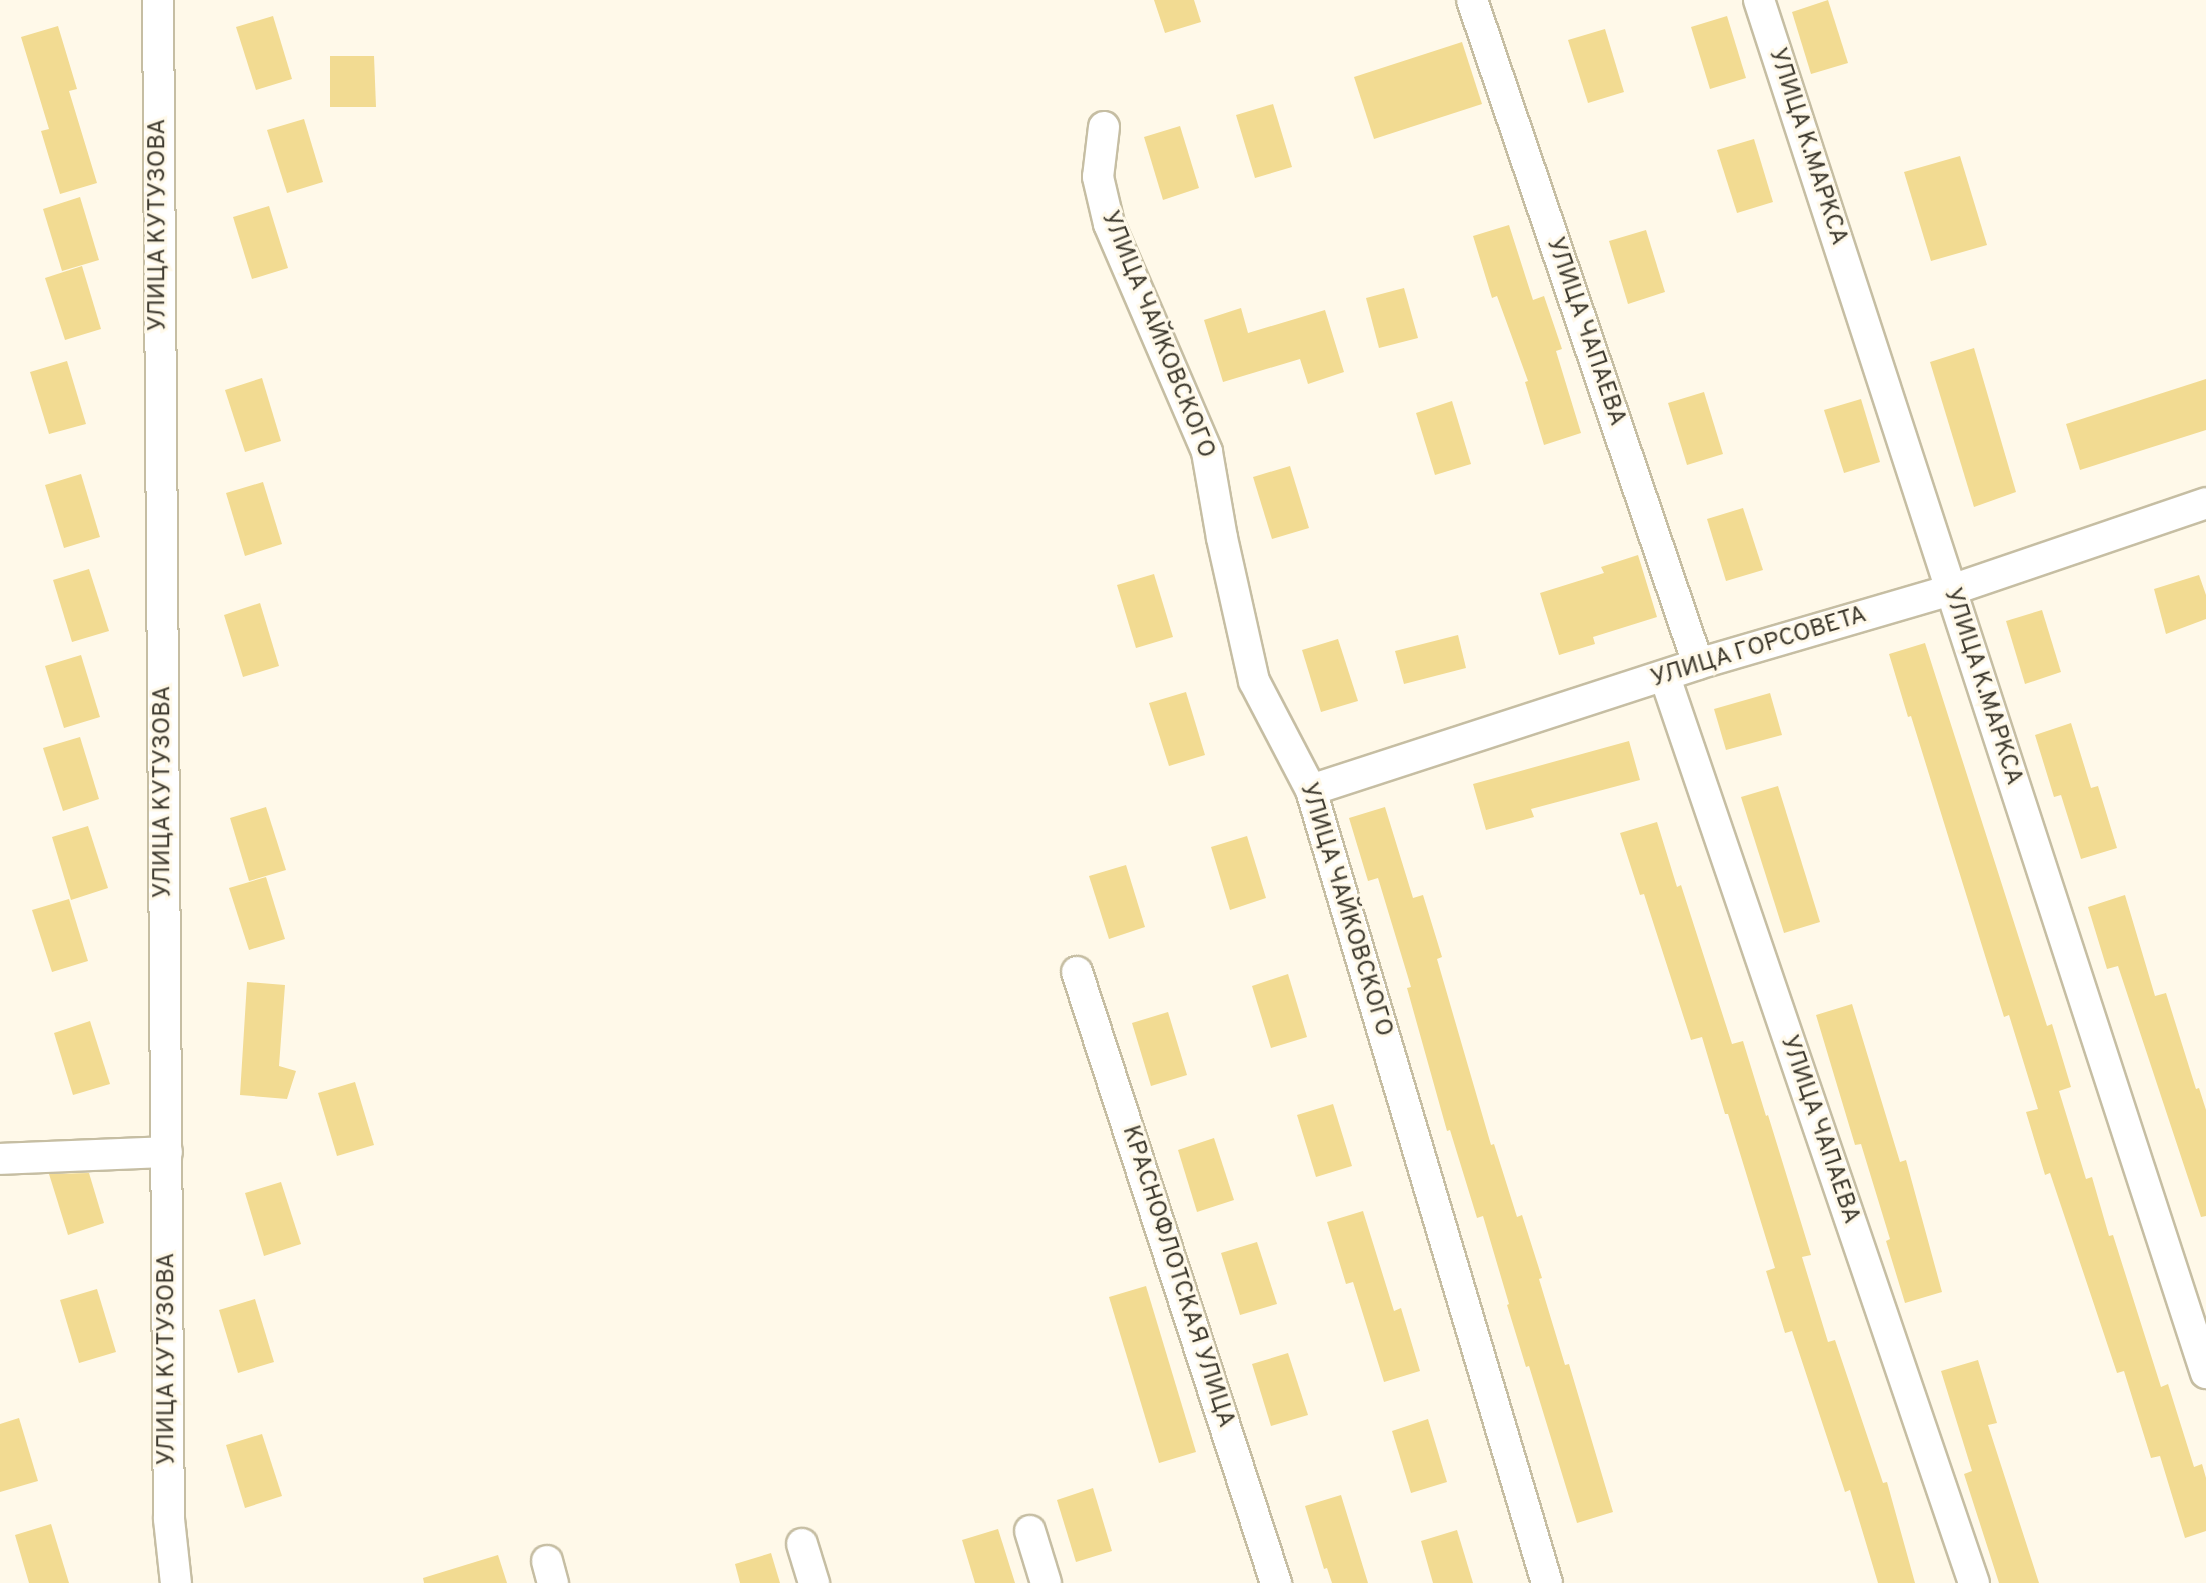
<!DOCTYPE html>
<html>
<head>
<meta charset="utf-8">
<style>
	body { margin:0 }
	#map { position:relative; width:2206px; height:1583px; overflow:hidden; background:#fff9e9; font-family:Overpass,sans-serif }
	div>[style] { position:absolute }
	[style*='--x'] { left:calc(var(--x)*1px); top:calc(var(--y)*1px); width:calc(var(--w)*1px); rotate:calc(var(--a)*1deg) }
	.building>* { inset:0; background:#f2db92 }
	.roads { filter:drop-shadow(2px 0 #c6bea3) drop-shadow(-2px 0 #c6bea3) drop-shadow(0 2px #c6bea3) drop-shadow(0 -2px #c6bea3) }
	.minor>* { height:30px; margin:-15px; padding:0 15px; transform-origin:15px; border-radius:15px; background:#fff }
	span { translate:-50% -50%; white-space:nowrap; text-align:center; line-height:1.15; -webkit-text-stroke:6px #fff9e9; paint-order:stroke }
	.street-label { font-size:24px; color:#3e3a2f }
</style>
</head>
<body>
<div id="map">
	<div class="building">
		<i style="clip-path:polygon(1154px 0,1194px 0,1201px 22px,1165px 33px)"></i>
		<i style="clip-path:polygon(1828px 0,1848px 63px,1811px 74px,1792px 12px)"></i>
		<i style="clip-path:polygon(273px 16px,292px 79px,256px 90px,236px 27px)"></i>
		<i style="clip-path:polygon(1727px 16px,1746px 78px,1710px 89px,1691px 27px)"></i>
		<i style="clip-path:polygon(58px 26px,77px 89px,69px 91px,97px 183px,60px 194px,41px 131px,49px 129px,21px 37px)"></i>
		<i style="clip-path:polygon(1605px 29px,1624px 92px,1588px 103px,1568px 40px)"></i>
		<i style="clip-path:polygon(1462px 42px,1482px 104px,1374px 139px,1354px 77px)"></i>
		<i style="clip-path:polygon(330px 56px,374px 56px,376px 107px,330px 107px)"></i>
		<i style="clip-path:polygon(1273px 104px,1292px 167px,1255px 178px,1236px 115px)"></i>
		<i style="clip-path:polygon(304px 119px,323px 182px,287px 193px,267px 130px)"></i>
		<i style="clip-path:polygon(1180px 126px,1199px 188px,1163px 200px,1144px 137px)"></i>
		<i style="clip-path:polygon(1754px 139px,1773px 202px,1737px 213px,1717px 150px)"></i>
		<i style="clip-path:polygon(1960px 156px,1987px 245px,1931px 261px,1904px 172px)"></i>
		<i style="clip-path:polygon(80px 197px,99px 260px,62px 271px,43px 209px)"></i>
		<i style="clip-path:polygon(269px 206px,288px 268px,252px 279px,233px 217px)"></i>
		<i style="clip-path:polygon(1509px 225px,1533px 300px,1544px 296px,1562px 349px,1556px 351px,1581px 433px,1544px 445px,1525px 382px,1528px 381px,1497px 296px,1492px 298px,1473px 236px)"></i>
		<i style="clip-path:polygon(1646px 230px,1665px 292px,1628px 304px,1609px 241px)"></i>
		<i style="clip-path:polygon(82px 266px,101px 329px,65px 340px,45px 278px)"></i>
		<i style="clip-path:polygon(1404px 288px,1418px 338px,1379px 348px,1366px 298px)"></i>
		<i style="clip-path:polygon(1241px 308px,1248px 333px,1325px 310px,1344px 372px,1308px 384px,1300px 359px,1223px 382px,1204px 320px)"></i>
		<i style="clip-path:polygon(1974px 348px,2016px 492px,1974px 507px,1930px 362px)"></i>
		<i style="clip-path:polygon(67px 361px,86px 424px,49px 434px,30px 372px)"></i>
		<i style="clip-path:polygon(262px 378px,281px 441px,245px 452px,225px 390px)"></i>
		<i style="clip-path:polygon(2206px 379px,2206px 430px,2080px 470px,2066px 424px)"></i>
		<i style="clip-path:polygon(1704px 392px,1723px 454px,1687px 465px,1668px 403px)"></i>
		<i style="clip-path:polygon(1861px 399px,1880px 462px,1844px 473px,1824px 410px)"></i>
		<i style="clip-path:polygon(1452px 401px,1471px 464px,1435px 475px,1416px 413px)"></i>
		<i style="clip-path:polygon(1290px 466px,1309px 528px,1272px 539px,1253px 477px)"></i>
		<i style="clip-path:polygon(81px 474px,100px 537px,64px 548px,45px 485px)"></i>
		<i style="clip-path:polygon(263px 482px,282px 544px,245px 556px,226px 493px)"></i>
		<i style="clip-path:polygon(1743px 508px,1763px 570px,1726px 581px,1707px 519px)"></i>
		<i style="clip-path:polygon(1638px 555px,1657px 617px,1593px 637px,1595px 644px,1559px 655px,1540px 593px,1604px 573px,1601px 567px)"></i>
		<i style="clip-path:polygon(89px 569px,109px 631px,72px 642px,53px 580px)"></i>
		<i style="clip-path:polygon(1154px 574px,1173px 637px,1136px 648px,1117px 585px)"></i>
		<i style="clip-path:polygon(2199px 575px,2206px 595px,2206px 619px,2166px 634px,2154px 589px)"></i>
		<i style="clip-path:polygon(260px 603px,279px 666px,243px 677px,224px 615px)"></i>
		<i style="clip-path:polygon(2042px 610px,2061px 672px,2025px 684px,2006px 621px)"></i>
		<i style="clip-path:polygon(1458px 635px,1466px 668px,1404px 684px,1395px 651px)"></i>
		<i style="clip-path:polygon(1338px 639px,1358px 701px,1321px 712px,1302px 650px)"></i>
		<i style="clip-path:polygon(1925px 643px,2047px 1026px,2052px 1024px,2071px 1087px,2059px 1091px,2086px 1179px,2092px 1177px,2109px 1236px,2113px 1235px,2161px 1387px,2168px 1384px,2194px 1467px,2202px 1464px,2206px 1478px,2206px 1531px,2185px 1538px,2160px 1456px,2151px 1458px,2124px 1371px,2117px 1373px,2050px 1173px,2045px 1175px,2026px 1112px,2038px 1109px,2009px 1015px,2004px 1017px,1911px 716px,1908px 717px,1889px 654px)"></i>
		<i style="clip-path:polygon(81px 655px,100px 717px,64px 728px,45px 666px)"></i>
		<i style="clip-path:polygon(1186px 692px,1205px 755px,1169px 766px,1149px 703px)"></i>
		<i style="clip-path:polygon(1770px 693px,1782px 735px,1726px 750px,1714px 709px)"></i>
		<i style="clip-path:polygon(2071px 723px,2091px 788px,2098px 786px,2117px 848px,2081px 859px,2061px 795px,2054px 797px,2035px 735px)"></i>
		<i style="clip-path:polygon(80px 737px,99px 799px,63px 811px,43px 748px)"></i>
		<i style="clip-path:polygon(1629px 741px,1640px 780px,1531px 809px,1534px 817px,1486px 830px,1473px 784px)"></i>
		<i style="clip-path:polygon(1778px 786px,1820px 922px,1784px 933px,1741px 797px)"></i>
		<i style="clip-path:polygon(266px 807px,286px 870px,249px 881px,230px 818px)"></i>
		<i style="clip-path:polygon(1385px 807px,1413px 898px,1423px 895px,1442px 957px,1437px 959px,1491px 1145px,1494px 1144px,1517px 1217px,1522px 1215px,1542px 1278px,1539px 1279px,1565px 1365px,1569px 1364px,1613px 1512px,1577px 1523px,1529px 1366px,1526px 1367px,1507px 1305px,1509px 1304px,1483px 1216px,1477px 1218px,1450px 1130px,1447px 1131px,1407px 988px,1411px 987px,1378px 878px,1368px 881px,1349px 818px)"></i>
		<i style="clip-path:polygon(1657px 822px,1677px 887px,1681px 885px,1732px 1044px,1743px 1041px,1766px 1116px,1768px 1115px,1811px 1255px,1802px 1257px,1828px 1342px,1835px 1340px,1883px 1483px,1887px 1482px,1915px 1583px,1878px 1583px,1850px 1490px,1845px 1492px,1792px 1331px,1785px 1333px,1766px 1271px,1775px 1268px,1728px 1114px,1725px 1114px,1702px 1037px,1691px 1040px,1644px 894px,1640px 895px,1620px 833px)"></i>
		<i style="clip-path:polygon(88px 826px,108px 888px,71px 900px,52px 837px)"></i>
		<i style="clip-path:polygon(1247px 836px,1266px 898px,1230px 910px,1211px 847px)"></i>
		<i style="clip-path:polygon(1126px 865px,1145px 927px,1109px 939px,1089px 876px)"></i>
		<i style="clip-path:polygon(266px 877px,285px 939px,249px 950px,229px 888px)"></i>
		<i style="clip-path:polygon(2125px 895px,2155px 996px,2166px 993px,2196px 1089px,2199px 1088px,2206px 1110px,2206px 1216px,2201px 1217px,2118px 966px,2107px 969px,2088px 907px)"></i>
		<i style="clip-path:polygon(69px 899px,88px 961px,52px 972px,32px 910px)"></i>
		<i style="clip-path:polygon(1288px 974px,1307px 1037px,1271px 1048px,1252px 986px)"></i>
		<i style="clip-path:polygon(247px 982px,285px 985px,279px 1066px,296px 1071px,287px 1099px,240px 1095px)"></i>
		<i style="clip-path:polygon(1852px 1004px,1900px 1162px,1906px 1160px,1942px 1292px,1905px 1303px,1886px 1241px,1890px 1239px,1861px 1144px,1855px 1145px,1816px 1015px)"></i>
		<i style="clip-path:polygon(1168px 1012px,1187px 1075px,1151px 1086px,1132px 1023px)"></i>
		<i style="clip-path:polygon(90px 1021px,110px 1084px,73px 1095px,54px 1033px)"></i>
		<i style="clip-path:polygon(355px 1082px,374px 1145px,337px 1156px,318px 1093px)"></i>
		<i style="clip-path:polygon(1333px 1104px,1352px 1166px,1316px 1177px,1297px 1115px)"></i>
		<i style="clip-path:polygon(1214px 1138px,1234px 1200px,1197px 1212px,1178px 1150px)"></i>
		<i style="clip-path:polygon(89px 1173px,104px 1223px,68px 1235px,49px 1174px)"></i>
		<i style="clip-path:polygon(281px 1182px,301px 1244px,264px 1256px,245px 1193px)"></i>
		<i style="clip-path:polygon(1363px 1211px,1394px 1311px,1401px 1308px,1420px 1371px,1384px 1382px,1353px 1282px,1346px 1284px,1327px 1222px)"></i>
		<i style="clip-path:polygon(1257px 1242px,1277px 1304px,1240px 1315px,1221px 1253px)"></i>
		<i style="clip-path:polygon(1146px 1286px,1196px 1452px,1159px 1463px,1109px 1297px)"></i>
		<i style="clip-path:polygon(97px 1289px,116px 1352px,79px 1363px,60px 1300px)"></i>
		<i style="clip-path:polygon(255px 1299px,274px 1362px,238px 1373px,219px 1310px)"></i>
		<i style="clip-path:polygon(1288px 1353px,1308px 1415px,1271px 1426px,1252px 1364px)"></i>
		<i style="clip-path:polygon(1978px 1360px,1997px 1423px,1988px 1425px,2039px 1583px,1999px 1583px,1964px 1474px,1972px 1471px,1941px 1371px)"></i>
		<i style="clip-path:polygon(19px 1418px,38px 1481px,0 1492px,0 1424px)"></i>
		<i style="clip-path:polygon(1428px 1419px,1447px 1482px,1411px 1493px,1392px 1431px)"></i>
		<i style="clip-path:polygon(262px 1434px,282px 1496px,245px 1508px,226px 1445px)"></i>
		<i style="clip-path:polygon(1093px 1488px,1112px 1551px,1076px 1562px,1057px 1500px)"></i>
		<i style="clip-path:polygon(1341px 1495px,1368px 1583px,1332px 1583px,1327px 1568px,1324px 1569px,1305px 1506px)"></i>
		<i style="clip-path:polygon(51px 1524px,69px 1583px,29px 1583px,15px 1535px)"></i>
		<i style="clip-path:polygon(998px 1529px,1015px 1583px,975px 1583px,962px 1540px)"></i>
		<i style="clip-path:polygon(1457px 1530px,1473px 1583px,1433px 1583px,1421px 1541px)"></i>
		<i style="clip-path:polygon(771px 1553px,780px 1583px,740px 1583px,735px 1564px)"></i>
		<i style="clip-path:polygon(498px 1555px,507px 1583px,424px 1583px,423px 1578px)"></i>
	</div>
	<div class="roads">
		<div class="minor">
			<i style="--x:158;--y:0;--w:1519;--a:89.59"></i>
			<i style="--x:169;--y:1519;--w:64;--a:83.8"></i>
			<i style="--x:1472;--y:0;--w:701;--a:71.2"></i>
			<i style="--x:1759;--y:0;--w:1444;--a:71.97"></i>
			<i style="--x:1104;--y:127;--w:50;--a:96.8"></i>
			<i style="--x:1098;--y:177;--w:48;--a:76.8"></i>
			<i style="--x:1109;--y:224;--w:248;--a:66.7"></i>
			<i style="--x:1207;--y:452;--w:87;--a:80.1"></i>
			<i style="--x:1222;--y:538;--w:147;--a:77.4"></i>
			<i style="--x:1254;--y:681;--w:123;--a:62.4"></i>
			<i style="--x:1311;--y:790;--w:827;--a:73.43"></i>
			<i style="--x:1665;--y:677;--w:957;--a:71.17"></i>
			<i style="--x:1311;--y:790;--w:407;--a:-18"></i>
			<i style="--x:1698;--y:664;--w:264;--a:-16.3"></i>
			<i style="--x:1951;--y:590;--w:269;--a:-18.8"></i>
			<i style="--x:1077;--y:972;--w:643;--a:71.96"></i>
			<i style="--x:0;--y:1159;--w:167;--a:-2.4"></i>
			<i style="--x:1030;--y:1531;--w:54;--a:72.9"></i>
			<i style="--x:802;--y:1544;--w:41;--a:72.9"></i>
			<i style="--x:547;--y:1561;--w:23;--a:75"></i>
		</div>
	</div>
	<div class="street-label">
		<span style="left:1807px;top:147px;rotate:72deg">УЛИЦА К.МАРКСА</span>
		<span style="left:159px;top:225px;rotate:-90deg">УЛИЦА КУТУЗОВА</span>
		<span style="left:1585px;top:332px;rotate:71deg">УЛИЦА ЧАПАЕВА</span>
		<span style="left:1157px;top:335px;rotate:68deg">УЛИЦА ЧАЙКОВСКОГО</span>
		<span style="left:1759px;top:648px;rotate:-17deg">УЛИЦА ГОРСОВЕТА</span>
		<span style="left:1982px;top:687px;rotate:72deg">УЛИЦА К.МАРКСА</span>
		<span style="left:164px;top:792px;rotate:-90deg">УЛИЦА КУТУЗОВА</span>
		<span style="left:1345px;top:910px;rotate:73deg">УЛИЦА ЧАЙКОВСКОГО</span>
		<span style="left:1819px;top:1130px;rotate:71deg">УЛИЦА ЧАПАЕВА</span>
		<span style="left:1177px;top:1277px;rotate:72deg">КРАСНОФЛОТСКАЯ УЛИЦА</span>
		<span style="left:168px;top:1359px;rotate:-90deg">УЛИЦА КУТУЗОВА</span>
	</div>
</div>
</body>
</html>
